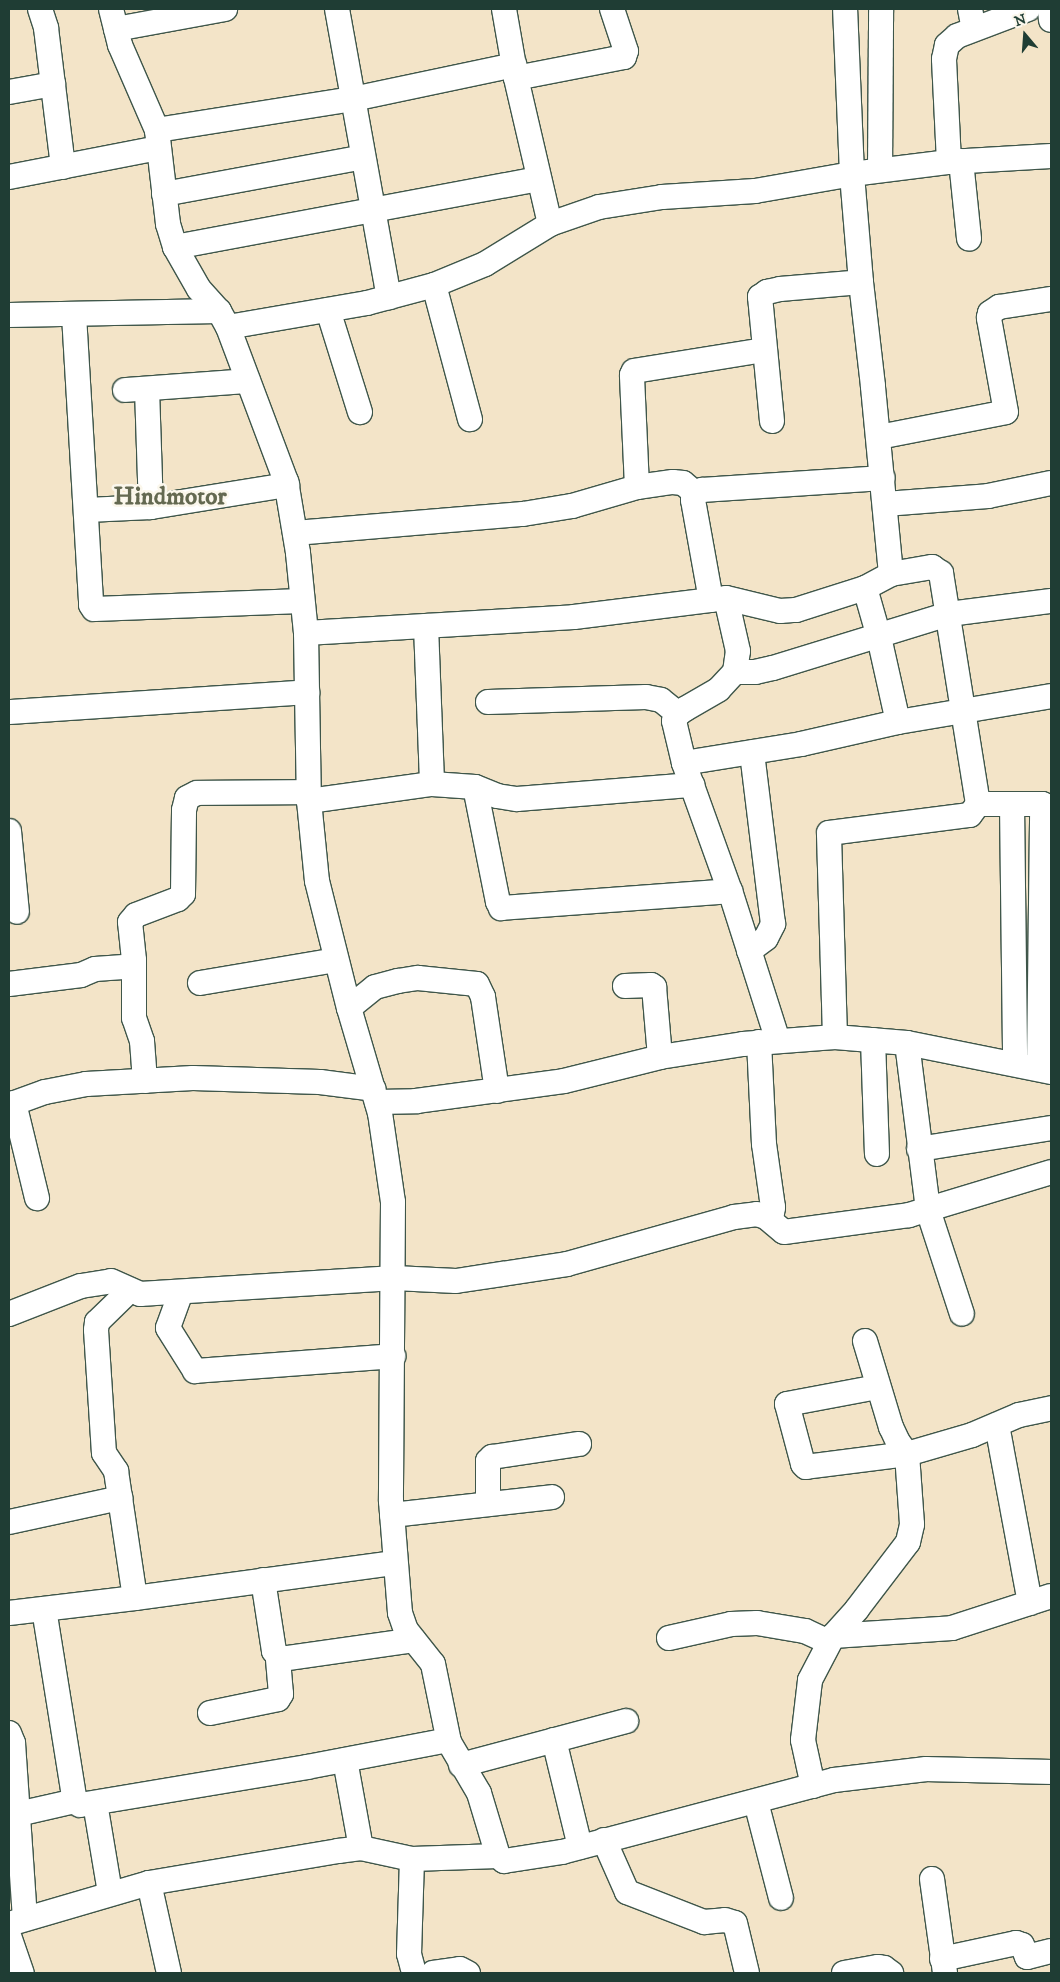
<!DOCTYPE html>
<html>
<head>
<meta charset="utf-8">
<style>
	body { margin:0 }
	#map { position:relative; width:1060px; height:1982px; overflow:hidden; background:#f3e4c8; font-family:"IM FELL DW Pica",serif }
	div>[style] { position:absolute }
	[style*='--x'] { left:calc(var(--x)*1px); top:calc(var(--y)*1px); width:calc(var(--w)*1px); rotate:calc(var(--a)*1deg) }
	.roads { filter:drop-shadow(1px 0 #3f564a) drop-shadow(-1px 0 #3f564a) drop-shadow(0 1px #3f564a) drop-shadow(0 -1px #3f564a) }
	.minor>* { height:24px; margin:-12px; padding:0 12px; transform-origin:12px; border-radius:12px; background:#fff }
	span { translate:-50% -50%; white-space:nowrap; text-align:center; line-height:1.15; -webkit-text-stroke:5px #fbf7ec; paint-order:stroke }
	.district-label { font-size:25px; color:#646951; font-weight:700 }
	.frame { position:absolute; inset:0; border:10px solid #1f3d34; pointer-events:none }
	.north { position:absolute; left:1000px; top:10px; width:50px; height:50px; -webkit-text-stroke:4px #fbf7ec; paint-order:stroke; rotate:342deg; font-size:14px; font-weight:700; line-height:20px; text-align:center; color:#1f3d34 }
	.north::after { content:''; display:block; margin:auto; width:18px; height:22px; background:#1f3d34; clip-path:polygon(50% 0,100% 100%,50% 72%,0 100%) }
</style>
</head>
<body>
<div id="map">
	<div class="roads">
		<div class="minor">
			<i style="--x:40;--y:9;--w:20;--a:72"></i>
			<i style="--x:46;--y:28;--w:140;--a:83"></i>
			<i style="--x:111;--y:9;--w:37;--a:76"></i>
			<i style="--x:120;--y:45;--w:93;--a:66.5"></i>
			<i style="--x:157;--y:130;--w:95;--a:83.3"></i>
			<i style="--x:168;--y:224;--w:24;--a:73"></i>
			<i style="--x:175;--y:247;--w:48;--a:60.3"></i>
			<i style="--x:199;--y:289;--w:30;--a:48"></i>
			<i style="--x:219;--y:311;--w:18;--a:61"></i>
			<i style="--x:228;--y:327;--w:165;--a:69.4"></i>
			<i style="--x:286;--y:481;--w:73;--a:80.5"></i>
			<i style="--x:298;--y:553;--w:80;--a:84.3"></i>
			<i style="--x:306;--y:633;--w:168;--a:89"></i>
			<i style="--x:309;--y:801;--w:80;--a:84.3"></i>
			<i style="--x:317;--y:881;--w:131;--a:75.9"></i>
			<i style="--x:349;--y:1008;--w:109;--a:73.6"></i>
			<i style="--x:380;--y:1113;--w:90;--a:81.7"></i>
			<i style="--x:393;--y:1202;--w:299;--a:90.4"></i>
			<i style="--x:391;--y:1501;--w:112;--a:85.4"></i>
			<i style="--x:400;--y:1613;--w:18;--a:71"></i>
			<i style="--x:406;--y:1630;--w:43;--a:51.5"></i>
			<i style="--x:433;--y:1664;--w:80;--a:78.4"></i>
			<i style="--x:449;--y:1742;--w:59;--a:59.5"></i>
			<i style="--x:479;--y:1793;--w:66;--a:73.2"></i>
			<i style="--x:498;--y:1856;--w:8;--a:40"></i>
			<i style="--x:504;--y:1861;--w:59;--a:-8.8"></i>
			<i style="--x:562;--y:1852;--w:281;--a:-14.8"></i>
			<i style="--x:834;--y:1780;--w:93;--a:-6.8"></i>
			<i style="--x:926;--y:1769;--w:125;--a:1.4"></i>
			<i style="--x:337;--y:9;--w:293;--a:79.8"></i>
			<i style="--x:504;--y:9;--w:70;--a:80.1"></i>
			<i style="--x:516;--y:78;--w:150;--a:76.9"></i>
			<i style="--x:970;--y:9;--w:20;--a:79"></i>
			<i style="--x:1050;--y:9;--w:11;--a:85"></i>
			<i style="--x:116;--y:29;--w:111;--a:-10.4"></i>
			<i style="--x:516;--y:78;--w:110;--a:-11"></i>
			<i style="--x:624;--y:57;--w:6;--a:-72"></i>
			<i style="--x:626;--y:51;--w:44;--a:-108.4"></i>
			<i style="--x:9;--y:92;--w:45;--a:-10.3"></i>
			<i style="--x:157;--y:130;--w:198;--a:-9"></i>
			<i style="--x:353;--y:99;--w:165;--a:-11.9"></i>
			<i style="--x:961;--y:161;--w:78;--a:84.1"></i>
			<i style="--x:949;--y:162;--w:103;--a:-92.8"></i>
			<i style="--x:944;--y:59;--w:14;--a:-78"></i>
			<i style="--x:947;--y:45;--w:13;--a:-42"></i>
			<i style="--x:957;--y:36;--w:76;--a:-20.8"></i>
			<i style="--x:880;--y:170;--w:161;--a:-89.6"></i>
			<i style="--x:9;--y:177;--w:152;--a:-11"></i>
			<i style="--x:164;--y:194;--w:202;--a:-10.5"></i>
			<i style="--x:175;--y:247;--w:369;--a:-10.6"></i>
			<i style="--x:434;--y:285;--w:139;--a:75"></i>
			<i style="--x:328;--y:310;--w:107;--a:72.6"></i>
			<i style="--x:9;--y:315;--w:210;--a:-1.1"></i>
			<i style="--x:74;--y:315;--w:290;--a:86.6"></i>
			<i style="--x:91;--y:605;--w:5;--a:53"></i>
			<i style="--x:94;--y:609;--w:208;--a:-2.2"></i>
			<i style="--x:228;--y:327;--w:141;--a:-9.8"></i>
			<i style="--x:367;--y:303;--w:69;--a:-15"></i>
			<i style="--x:434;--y:285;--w:55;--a:-22.4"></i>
			<i style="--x:485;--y:264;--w:76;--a:-31.6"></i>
			<i style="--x:550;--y:224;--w:52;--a:-19.1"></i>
			<i style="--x:599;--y:207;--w:64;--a:-9"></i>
			<i style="--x:662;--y:197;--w:93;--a:-3.7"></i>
			<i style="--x:755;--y:191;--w:98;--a:-9.9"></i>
			<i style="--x:852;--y:174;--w:98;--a:-7.1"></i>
			<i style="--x:949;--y:162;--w:102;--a:-3.4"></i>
			<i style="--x:147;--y:389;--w:118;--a:88.1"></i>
			<i style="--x:125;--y:390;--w:123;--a:-4.2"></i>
			<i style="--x:772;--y:421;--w:125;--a:-95.5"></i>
			<i style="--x:760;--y:297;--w:9;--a:-36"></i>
			<i style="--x:767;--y:292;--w:13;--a:-13"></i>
			<i style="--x:780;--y:289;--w:81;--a:-4.9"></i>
			<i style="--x:879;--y:437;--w:129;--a:-11.1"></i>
			<i style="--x:1006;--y:412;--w:96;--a:-100.3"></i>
			<i style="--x:989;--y:318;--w:5;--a:-79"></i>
			<i style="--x:990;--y:313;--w:11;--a:-34"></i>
			<i style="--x:999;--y:307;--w:53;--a:-8.7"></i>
			<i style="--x:637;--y:487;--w:112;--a:-92.6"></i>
			<i style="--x:632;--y:375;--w:4;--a:-63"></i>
			<i style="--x:634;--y:371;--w:132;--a:-9.2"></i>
			<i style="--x:885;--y:504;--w:103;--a:-4.4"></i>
			<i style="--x:988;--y:496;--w:64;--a:-11.7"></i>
			<i style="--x:87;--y:510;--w:64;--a:-2.7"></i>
			<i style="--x:151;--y:507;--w:138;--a:-9.2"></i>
			<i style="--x:295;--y:533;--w:229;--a:-4.8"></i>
			<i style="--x:523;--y:514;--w:50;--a:-9.3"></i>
			<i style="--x:572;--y:506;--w:68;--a:-16.3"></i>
			<i style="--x:637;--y:487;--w:36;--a:-8"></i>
			<i style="--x:673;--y:482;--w:10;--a:6"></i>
			<i style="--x:683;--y:483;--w:16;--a:40"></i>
			<i style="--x:891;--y:574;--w:42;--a:-9.7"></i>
			<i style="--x:932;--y:567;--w:11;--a:34"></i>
			<i style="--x:941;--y:573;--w:234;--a:80.9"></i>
			<i style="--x:978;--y:804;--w:64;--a:0"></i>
			<i style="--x:1042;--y:804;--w:10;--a:24"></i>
			<i style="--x:865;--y:588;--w:51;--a:74.1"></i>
			<i style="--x:879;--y:637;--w:87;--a:77.4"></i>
			<i style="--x:711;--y:600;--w:102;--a:-100.2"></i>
			<i style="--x:693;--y:500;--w:7;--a:-74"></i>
			<i style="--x:695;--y:493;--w:8;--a:-23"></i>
			<i style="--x:702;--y:490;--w:181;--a:-3.8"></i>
			<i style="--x:426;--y:626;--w:158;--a:87.8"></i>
			<i style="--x:306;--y:633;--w:268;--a:-3.4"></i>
			<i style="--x:574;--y:617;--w:153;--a:-7.1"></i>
			<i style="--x:735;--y:672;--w:20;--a:0"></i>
			<i style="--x:755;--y:672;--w:18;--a:-13"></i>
			<i style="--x:773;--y:668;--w:184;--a:-17.1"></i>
			<i style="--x:949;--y:614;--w:103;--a:-7.3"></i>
			<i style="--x:488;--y:702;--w:158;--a:-1.8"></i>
			<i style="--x:646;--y:697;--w:15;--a:11"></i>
			<i style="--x:661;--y:700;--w:22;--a:39"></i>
			<i style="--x:9;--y:712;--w:299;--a:-3.8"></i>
			<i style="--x:684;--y:763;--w:119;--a:-9.2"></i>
			<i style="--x:801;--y:744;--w:99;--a:-12.8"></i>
			<i style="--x:898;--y:722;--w:155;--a:-9.6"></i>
			<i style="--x:475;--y:787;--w:117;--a:78.7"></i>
			<i style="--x:498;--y:902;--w:7;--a:63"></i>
			<i style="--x:501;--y:908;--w:230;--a:-4.2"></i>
			<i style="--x:309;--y:801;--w:124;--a:-7.9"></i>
			<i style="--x:432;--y:784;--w:43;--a:4"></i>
			<i style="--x:475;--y:787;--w:24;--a:22"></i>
			<i style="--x:497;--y:796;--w:20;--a:9"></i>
			<i style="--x:517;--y:799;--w:176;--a:-4.6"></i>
			<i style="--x:1012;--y:804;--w:259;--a:89.3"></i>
			<i style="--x:9;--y:831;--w:81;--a:84.4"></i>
			<i style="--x:749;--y:951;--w:21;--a:-37"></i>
			<i style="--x:766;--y:938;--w:16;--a:-63"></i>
			<i style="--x:773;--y:924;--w:173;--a:-97"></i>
			<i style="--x:200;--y:983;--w:138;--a:-9.6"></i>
			<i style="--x:9;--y:984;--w:73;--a:-7.1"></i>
			<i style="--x:81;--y:975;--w:15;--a:-23"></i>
			<i style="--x:95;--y:969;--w:39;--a:-4"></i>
			<i style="--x:625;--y:986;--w:26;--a:-2"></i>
			<i style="--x:651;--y:985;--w:4;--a:34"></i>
			<i style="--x:654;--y:987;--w:70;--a:85.1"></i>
			<i style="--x:349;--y:1008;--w:33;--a:-39"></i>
			<i style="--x:375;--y:987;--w:24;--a:-15"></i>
			<i style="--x:398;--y:981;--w:20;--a:-9"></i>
			<i style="--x:418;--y:978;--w:59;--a:5.8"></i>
			<i style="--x:477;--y:984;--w:14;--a:65"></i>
			<i style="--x:483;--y:997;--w:95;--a:81.5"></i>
			<i style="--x:835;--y:1037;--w:204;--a:-91.7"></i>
			<i style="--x:829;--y:833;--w:142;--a:-7.3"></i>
			<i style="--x:970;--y:815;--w:14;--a:-54"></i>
			<i style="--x:873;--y:1040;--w:114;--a:88"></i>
			<i style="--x:778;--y:1041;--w:157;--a:-107.7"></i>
			<i style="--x:730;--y:891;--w:136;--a:-109.8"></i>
			<i style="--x:684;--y:763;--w:43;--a:-103.4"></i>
			<i style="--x:674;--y:721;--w:8;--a:-60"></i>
			<i style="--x:678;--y:714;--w:9;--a:-36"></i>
			<i style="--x:685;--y:709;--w:39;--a:-30"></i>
			<i style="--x:719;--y:689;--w:23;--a:-47"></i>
			<i style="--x:735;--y:672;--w:21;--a:-82"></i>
			<i style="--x:738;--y:651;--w:54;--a:-102.8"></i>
			<i style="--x:726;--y:598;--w:56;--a:13.5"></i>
			<i style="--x:780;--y:611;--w:16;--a:-4"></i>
			<i style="--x:796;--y:610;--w:72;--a:-17.7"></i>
			<i style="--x:865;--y:588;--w:30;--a:-28"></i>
			<i style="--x:891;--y:574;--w:189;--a:-95.5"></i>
			<i style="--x:873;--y:386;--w:105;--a:-96.6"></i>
			<i style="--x:861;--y:282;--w:108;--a:-94.8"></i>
			<i style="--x:852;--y:174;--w:164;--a:-92.4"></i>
			<i style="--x:759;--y:1042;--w:102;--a:87.2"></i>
			<i style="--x:764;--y:1144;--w:64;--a:81.9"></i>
			<i style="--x:773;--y:1207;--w:12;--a:99"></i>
			<i style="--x:907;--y:1043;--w:168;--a:82.8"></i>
			<i style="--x:928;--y:1210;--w:109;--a:71.9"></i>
			<i style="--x:1039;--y:1068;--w:264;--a:-89.3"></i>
			<i style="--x:145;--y:1081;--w:40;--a:-94.3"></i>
			<i style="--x:142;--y:1041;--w:24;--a:-109"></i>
			<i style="--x:134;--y:1018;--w:58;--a:-90"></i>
			<i style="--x:134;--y:960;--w:38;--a:-96"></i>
			<i style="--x:130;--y:922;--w:9;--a:-49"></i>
			<i style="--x:136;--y:915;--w:45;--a:-20.9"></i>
			<i style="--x:178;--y:899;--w:7;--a:-45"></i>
			<i style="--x:183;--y:894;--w:84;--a:-89.3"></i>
			<i style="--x:184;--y:810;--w:12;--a:-76"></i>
			<i style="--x:187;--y:798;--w:11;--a:-27"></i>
			<i style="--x:197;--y:793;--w:111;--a:-0.5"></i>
			<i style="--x:377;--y:1102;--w:39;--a:-1"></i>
			<i style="--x:416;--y:1101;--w:149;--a:-7.7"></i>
			<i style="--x:564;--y:1081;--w:99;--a:-14"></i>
			<i style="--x:660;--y:1057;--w:84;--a:-8.9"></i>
			<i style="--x:743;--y:1044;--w:92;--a:-4.4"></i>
			<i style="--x:835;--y:1037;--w:72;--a:4.8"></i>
			<i style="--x:907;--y:1043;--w:147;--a:11.4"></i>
			<i style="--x:14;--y:1103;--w:98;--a:76.4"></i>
			<i style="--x:9;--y:1105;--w:38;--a:-20"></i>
			<i style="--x:45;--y:1092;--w:42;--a:-11"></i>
			<i style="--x:86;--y:1084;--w:107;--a:-3.2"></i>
			<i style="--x:193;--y:1078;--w:127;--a:1.8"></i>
			<i style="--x:320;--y:1082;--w:54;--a:7.4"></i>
			<i style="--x:919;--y:1149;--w:134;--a:-9"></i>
			<i style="--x:130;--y:1290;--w:46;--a:135.9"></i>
			<i style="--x:97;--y:1322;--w:8;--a:97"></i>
			<i style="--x:96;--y:1330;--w:123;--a:86.3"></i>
			<i style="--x:104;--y:1453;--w:22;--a:56"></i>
			<i style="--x:116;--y:1471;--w:128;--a:81.5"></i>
			<i style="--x:181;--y:1292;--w:38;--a:110"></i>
			<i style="--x:168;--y:1328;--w:51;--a:57.9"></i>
			<i style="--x:195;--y:1371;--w:199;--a:-4.3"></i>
			<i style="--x:9;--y:1314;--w:77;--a:-21.3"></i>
			<i style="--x:81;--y:1286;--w:30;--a:-9"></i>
			<i style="--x:111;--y:1281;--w:32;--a:24"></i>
			<i style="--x:140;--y:1294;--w:255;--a:-3.6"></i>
			<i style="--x:394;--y:1278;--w:62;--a:2.8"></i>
			<i style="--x:456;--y:1281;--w:112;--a:-8.7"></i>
			<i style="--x:567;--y:1264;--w:173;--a:-15.7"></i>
			<i style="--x:734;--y:1217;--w:23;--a:-7"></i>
			<i style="--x:757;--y:1214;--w:9;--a:18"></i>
			<i style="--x:766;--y:1217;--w:23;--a:40"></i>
			<i style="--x:784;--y:1232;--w:126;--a:-7.7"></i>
			<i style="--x:909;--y:1215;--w:148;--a:-16.8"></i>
			<i style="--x:865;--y:1341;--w:90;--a:73.2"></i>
			<i style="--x:891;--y:1427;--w:17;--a:65"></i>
			<i style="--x:898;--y:1442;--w:15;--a:53"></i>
			<i style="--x:907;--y:1454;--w:102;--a:172.7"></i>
			<i style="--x:806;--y:1467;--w:4;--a:-135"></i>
			<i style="--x:803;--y:1464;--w:62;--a:-104.9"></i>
			<i style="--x:787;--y:1404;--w:92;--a:-10.7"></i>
			<i style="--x:997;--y:1425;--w:181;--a:79.5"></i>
			<i style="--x:488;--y:1504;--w:43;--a:-90"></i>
			<i style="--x:488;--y:1461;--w:6;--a:-45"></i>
			<i style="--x:492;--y:1457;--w:88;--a:-8.5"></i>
			<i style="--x:392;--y:1515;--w:161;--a:-6.4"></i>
			<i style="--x:9;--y:1522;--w:114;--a:-12.2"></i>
			<i style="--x:263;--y:1580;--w:72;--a:81.2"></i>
			<i style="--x:274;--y:1651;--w:11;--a:49"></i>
			<i style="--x:281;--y:1659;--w:134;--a:-8.1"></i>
			<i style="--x:44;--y:1609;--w:189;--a:80.9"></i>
			<i style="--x:74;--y:1796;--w:5;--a:79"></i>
			<i style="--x:75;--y:1801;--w:6;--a:39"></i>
			<i style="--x:80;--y:1805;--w:230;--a:-9.5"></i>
			<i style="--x:307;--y:1767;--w:144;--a:-10.8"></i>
			<i style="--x:9;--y:1613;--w:127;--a:-6.8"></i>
			<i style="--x:135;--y:1598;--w:262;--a:-7.7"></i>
			<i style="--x:833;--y:1636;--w:119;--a:-3.8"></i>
			<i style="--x:952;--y:1628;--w:104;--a:-17.9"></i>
			<i style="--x:669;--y:1638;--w:64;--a:-12.7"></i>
			<i style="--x:731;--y:1624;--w:26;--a:-2"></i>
			<i style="--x:757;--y:1623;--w:49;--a:9.5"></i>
			<i style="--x:805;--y:1631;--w:26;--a:25"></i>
			<i style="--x:210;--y:1713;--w:69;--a:-11.6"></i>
			<i style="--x:278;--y:1699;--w:6;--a:-59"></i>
			<i style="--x:281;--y:1694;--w:37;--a:-95"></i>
			<i style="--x:9;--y:1733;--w:11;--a:68"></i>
			<i style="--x:13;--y:1743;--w:176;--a:86.1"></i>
			<i style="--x:554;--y:1740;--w:110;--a:76.3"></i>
			<i style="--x:345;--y:1760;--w:89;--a:79.7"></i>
			<i style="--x:461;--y:1765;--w:171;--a:-14.9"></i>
			<i style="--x:813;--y:1786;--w:47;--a:-102.3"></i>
			<i style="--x:803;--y:1740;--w:60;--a:-83.3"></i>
			<i style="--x:810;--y:1680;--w:50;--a:-62.4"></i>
			<i style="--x:833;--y:1636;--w:36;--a:-48"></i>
			<i style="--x:857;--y:1609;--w:84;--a:-52.7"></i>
			<i style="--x:908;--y:1542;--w:18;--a:-77"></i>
			<i style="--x:912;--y:1524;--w:70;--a:-94.1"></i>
			<i style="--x:907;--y:1454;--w:68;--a:-16.3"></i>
			<i style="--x:972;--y:1435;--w:51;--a:-23.1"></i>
			<i style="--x:1019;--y:1415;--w:33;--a:-12"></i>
			<i style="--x:756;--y:1802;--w:99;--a:75.4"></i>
			<i style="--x:95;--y:1803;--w:91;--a:80.5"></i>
			<i style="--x:18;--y:1814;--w:58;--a:-12.8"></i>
			<i style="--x:604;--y:1840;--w:57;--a:66.1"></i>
			<i style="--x:627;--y:1892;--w:83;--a:21.3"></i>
			<i style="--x:704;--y:1922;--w:21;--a:-5"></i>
			<i style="--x:725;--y:1920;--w:10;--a:17"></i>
			<i style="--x:735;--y:1923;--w:51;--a:76.5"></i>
			<i style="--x:412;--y:1859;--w:95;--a:91.8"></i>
			<i style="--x:409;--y:1954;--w:20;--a:75"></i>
			<i style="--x:932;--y:1879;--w:95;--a:82.1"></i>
			<i style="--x:149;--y:1883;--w:92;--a:77.5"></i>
			<i style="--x:9;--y:1924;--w:146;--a:-16.3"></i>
			<i style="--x:149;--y:1883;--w:192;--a:-9.6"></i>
			<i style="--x:338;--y:1851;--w:23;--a:-7"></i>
			<i style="--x:361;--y:1848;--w:52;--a:12.2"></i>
			<i style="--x:412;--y:1859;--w:86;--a:-2"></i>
			<i style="--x:9;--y:1936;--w:39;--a:71"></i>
			<i style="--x:942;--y:1959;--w:76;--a:-12.2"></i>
			<i style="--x:1016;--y:1943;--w:6;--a:18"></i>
			<i style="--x:1022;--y:1945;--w:13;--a:67"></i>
			<i style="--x:1027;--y:1957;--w:25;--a:-14"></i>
			<i style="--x:433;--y:1973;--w:27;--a:-8"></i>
			<i style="--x:460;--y:1969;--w:9;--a:27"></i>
			<i style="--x:844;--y:1973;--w:35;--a:-10"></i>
			<i style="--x:878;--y:1967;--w:6;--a:9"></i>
			<i style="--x:884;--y:1968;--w:9;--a:36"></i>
		</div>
	</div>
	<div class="district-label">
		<span style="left:170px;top:497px">Hindmotor</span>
	</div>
	<div class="frame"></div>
	<div class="north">N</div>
</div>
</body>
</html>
